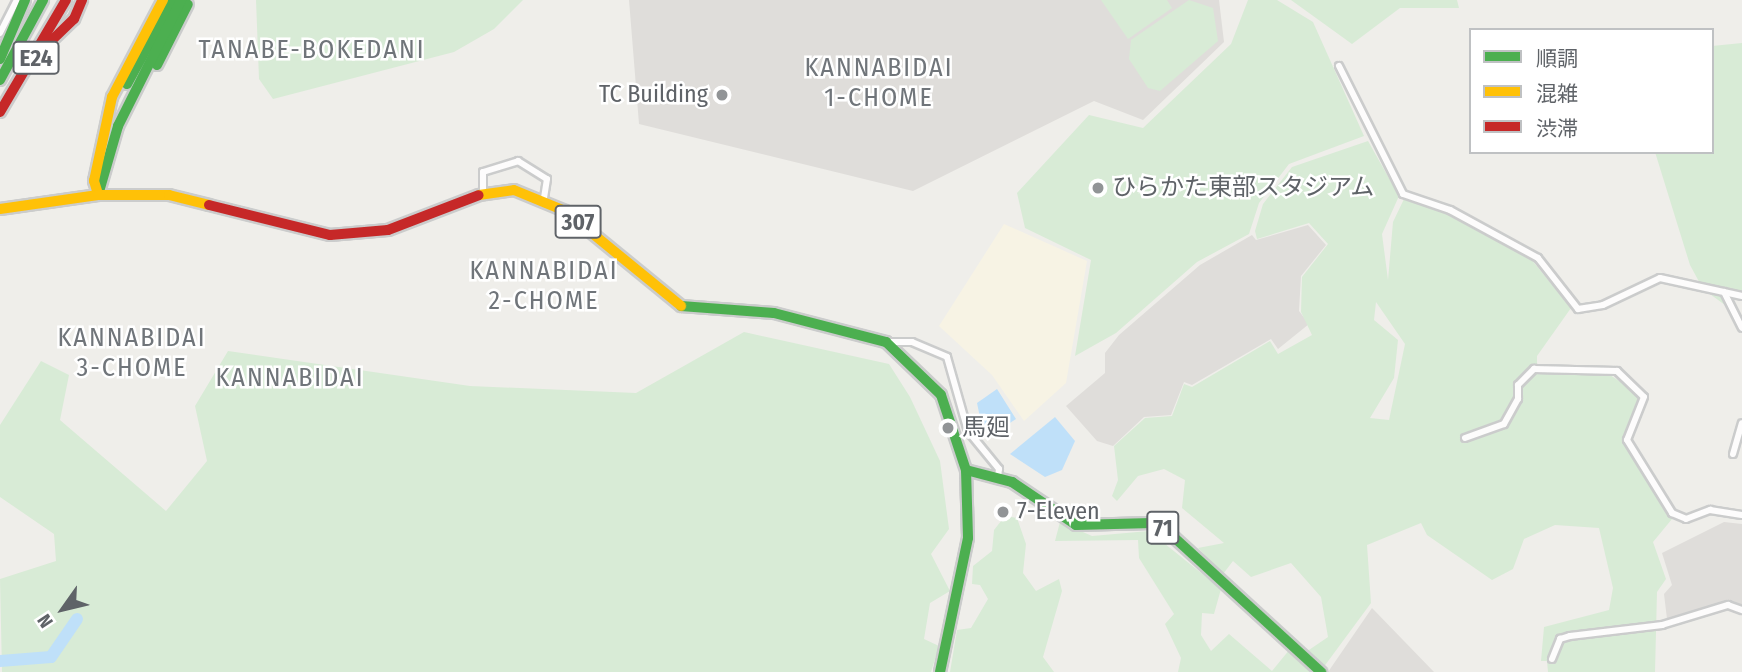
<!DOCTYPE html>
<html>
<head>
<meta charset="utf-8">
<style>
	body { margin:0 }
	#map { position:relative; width:1742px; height:672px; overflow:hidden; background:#efeeea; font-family:"Fira Sans Condensed","Noto Sans JP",sans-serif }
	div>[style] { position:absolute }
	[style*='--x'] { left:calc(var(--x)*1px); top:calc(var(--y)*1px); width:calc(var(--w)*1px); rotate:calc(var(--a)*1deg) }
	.commercial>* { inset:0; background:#f7f3e4 }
	.industrial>* { inset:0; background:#dfddda }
	.green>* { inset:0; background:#d8ebd6 }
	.water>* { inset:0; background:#bfe0f9 }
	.river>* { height:12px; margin:-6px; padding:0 6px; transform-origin:6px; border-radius:6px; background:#bfe0f9 }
	.roads { filter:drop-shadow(2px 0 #cbcccc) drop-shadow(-2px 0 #cbcccc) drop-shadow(0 2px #cbcccc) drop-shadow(0 -2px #cbcccc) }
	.street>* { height:6px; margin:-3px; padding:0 3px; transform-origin:3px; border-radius:3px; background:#fdfcfc }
	.fast>* { height:10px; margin:-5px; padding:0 5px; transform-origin:5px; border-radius:5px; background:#4caf50 }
	.slow>* { height:10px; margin:-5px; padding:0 5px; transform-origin:5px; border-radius:5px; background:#ffc107 }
	.jam>* { height:10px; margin:-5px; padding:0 5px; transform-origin:5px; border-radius:5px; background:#c62828 }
	.dots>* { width:19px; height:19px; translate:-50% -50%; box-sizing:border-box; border:4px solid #fff; border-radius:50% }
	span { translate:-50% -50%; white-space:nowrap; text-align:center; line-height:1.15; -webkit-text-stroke:5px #fff; paint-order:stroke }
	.shield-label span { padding:2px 5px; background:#fff; border:2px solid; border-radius:5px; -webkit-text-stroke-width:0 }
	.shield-label { font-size:23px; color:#5f6368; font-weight:700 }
	.poi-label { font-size:24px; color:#5f6368 }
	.right { translate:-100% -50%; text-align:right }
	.left { translate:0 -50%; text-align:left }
	.neighbourhood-label { font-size:26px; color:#70757a; letter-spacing:2px }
	.legend { position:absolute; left:1469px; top:28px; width:245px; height:126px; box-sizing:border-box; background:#fff; border:2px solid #bfc1c3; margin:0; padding:9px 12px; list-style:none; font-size:21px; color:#5f6368 }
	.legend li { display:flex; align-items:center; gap:14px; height:35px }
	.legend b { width:35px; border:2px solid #bfc1c3 }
	.north { position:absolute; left:28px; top:574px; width:70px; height:70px; -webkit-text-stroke:5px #fff; paint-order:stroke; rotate:236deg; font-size:19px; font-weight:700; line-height:28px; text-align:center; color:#5f6368 }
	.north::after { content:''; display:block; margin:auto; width:24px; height:32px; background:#5f6368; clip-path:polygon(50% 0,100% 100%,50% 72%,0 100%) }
</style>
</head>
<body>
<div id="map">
	<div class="commercial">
		<i style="clip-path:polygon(1004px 224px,1087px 261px,1066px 383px,1024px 421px,992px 375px,939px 326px)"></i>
	</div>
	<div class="industrial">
		<i style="clip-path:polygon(629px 0,1219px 0,1224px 42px,1143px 120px,1094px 101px,913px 191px,639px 124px)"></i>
		<i style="clip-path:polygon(1308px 225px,1326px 245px,1301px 276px,1299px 311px,1309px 324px,1278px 349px,1271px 339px,1192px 385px,1184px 382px,1171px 415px,1144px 417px,1113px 446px,1097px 441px,1066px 406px,1105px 373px,1105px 353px,1119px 335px,1200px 265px,1252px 235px,1256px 240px)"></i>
		<i style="clip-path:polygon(1724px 522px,1742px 524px,1742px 608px,1727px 604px,1667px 619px,1664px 594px,1672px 585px,1662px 553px)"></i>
		<i style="clip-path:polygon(1372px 608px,1434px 672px,1328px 672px)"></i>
	</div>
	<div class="green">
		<i style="clip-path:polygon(256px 0,523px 0,494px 29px,454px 52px,273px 99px,259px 79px)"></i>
		<i style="clip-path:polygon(1101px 0,1167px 0,1172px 8px,1128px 39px)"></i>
		<i style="clip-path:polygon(1189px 0,1213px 8px,1218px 41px,1160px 91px,1148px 88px,1129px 59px,1131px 40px)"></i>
		<i style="clip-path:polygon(1248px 0,1277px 0,1313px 22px,1364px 136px,1289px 164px,1259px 203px,1249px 234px,1197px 262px,1116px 333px,1075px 356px,1091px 260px,1025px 228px,1017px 193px,1089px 115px,1143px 128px,1231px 44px)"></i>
		<i style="clip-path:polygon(1291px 0,1457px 0,1459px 8px,1400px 8px,1352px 44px)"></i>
		<i style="clip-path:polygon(1742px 43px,1742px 293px,1725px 305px,1703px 289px,1690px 265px,1655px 152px,1712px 152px,1712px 46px)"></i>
		<i style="clip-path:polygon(evenodd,1368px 141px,1399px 196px,1382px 234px,1388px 280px,1393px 222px,1404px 199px,1449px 214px,1531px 259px,1571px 308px,1537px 356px,1537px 372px,1610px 375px,1636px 392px,1639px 404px,1624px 441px,1672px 519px,1653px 542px,1666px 579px,1657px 592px,1655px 672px,1548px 672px,1547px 661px,1541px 661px,1544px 627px,1609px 610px,1613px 588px,1599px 528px,1555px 525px,1524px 539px,1513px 569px,1492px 580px,1427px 535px,1421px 523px,1367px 545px,1371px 603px,1323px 668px,1306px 652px,1328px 637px,1321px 597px,1291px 563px,1251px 577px,1233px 561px,1223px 574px,1198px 548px,1224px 543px,1182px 508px,1185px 480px,1164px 469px,1138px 476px,1117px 501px,1112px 496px,1118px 480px,1114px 446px,1145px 418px,1172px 416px,1184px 384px,1192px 387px,1270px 341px,1278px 354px,1312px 335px,1301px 312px,1302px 277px,1328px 244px,1309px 223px,1257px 239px,1255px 231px,1263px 204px,1292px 167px,1368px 141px,1376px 302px,1405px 344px,1389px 420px,1370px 418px,1394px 378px,1398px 340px,1374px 320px,1376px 302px)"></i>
		<i style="clip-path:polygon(744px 332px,889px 364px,910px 397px,940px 461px,949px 529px,931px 554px,950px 591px,930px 603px,924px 639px,939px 646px,931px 672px,2px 672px,0 579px,56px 561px,54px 534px,0 497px,0 425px,41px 361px,69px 375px,60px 420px,166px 511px,207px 461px,195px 406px,228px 351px,470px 386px,636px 393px)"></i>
		<i style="clip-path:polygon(1005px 516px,1017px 518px,1026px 544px,1023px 573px,1036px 591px,1059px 579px,1062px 591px,1043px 657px,1054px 672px,950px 672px,957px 630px,971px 628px,988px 599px,980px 585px,972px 584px,973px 566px,992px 551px,994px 530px)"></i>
		<i style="clip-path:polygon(1060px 522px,1092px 536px,1149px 531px,1221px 589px,1214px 614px,1202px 613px,1201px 635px,1211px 651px,1229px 634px,1272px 671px,1290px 649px,1314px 672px,1178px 672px,1181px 658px,1165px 624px,1174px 614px,1139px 558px,1138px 540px,1055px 541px)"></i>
	</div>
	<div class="water">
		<i style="clip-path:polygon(997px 389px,1016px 419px,993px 434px,990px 429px,983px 432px,977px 403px)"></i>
		<i style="clip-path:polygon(1055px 417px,1075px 441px,1062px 470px,1045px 477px,1010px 454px)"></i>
	</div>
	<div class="river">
		<i style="--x:0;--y:661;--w:51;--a:-4.5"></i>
		<i style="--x:51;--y:657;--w:46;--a:-55.6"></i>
	</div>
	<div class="roads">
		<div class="street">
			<i style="--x:0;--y:33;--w:37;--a:-63"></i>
			<i style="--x:1339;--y:66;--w:143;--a:63.4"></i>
			<i style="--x:1403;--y:194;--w:50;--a:18.8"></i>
			<i style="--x:1450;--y:210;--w:100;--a:28.6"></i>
			<i style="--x:1538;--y:258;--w:65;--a:51.9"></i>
			<i style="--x:1578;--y:309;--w:25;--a:-9"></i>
			<i style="--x:1603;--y:305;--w:63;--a:-25.3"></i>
			<i style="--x:1660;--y:278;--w:84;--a:12.4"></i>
			<i style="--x:483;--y:192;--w:20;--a:-90"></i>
			<i style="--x:483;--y:172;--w:37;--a:-17"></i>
			<i style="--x:518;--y:161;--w:34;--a:32"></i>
			<i style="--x:547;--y:179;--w:19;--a:99"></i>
			<i style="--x:1724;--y:292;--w:40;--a:63.4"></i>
			<i style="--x:887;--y:342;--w:25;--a:0"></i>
			<i style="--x:912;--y:342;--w:38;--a:23"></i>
			<i style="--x:947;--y:357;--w:77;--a:74.2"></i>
			<i style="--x:968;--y:431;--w:49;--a:50.8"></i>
			<i style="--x:999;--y:469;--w:8;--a:97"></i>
			<i style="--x:1465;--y:438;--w:41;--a:-19.7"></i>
			<i style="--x:1504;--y:424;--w:29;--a:-61"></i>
			<i style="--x:1518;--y:399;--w:14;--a:-90"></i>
			<i style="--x:1518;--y:385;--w:23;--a:-45"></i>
			<i style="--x:1534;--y:369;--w:83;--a:1.4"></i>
			<i style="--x:1617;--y:371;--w:37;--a:44"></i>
			<i style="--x:1644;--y:397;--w:46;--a:111.6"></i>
			<i style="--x:1627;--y:440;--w:86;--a:58.3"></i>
			<i style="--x:1672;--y:513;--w:15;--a:23"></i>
			<i style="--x:1686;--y:519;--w:26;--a:-21"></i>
			<i style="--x:1710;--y:510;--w:32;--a:9"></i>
			<i style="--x:1733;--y:454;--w:32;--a:-74"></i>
			<i style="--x:1552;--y:659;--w:22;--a:-68"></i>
			<i style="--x:1560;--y:639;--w:10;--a:-17"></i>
			<i style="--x:1570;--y:636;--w:93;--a:-6.8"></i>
			<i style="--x:1662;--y:625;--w:69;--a:-16.9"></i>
			<i style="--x:1728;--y:605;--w:15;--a:20"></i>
		</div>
		<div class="fast">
			<i style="--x:0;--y:59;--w:64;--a:-67"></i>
			<i style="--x:157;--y:65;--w:68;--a:-63.1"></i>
			<i style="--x:0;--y:80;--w:91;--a:-61.7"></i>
			<i style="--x:127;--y:84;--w:96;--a:-61.3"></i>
			<i style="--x:98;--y:195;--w:72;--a:-73.8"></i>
			<i style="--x:118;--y:126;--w:141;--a:-63.4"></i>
			<i style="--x:681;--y:306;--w:93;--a:4.3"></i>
			<i style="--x:774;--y:313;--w:116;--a:14.5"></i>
			<i style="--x:886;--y:342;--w:76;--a:43.9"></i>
			<i style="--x:941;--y:395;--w:79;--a:71.6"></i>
			<i style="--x:966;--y:470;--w:68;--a:88.3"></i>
			<i style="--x:968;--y:538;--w:137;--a:101.8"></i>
			<i style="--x:966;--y:470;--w:48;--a:14.6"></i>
			<i style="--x:1012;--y:482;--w:77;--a:33.9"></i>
			<i style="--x:1076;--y:525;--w:76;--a:-1.5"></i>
			<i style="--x:1152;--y:523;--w:14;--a:25"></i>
			<i style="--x:1165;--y:529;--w:212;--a:42.5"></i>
		</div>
		<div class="slow">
			<i style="--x:98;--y:194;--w:14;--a:-107"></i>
			<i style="--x:94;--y:181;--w:86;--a:-77.9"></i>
			<i style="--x:112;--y:97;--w:110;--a:-62.3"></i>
			<i style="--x:479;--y:195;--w:35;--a:-8"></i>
			<i style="--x:514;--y:190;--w:55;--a:22.4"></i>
			<i style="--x:565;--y:211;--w:150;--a:39.3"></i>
			<i style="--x:0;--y:209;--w:99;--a:-8.1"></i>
			<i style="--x:98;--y:195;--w:71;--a:0"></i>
			<i style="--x:169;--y:195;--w:41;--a:14"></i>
		</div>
		<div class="jam">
			<i style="--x:49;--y:43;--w:35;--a:-44"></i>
			<i style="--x:74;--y:19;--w:21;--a:-67"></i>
			<i style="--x:0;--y:112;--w:130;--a:-59.5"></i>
			<i style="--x:209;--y:205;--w:125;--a:13.9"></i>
			<i style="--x:330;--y:235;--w:58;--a:-4.9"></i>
			<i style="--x:388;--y:230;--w:97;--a:-21"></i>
		</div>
	</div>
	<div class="dots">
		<i style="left:722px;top:95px;background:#919496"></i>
		<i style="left:1098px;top:188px;background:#919496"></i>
		<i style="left:948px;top:428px;background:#919496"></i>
		<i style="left:1003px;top:512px;background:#919496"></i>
	</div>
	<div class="shield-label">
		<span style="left:36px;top:58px">E24</span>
		<span style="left:578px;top:222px">307</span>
		<span style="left:1163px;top:528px">71</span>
	</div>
	<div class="poi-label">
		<span class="right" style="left:708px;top:95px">TC Building</span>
		<span class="left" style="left:1112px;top:188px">ひらかた東部スタジアム</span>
		<span class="left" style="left:962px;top:428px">馬廻</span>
		<span class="left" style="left:1017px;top:512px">7-Eleven</span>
	</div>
	<div class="neighbourhood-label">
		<span style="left:312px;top:50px">TANABE-BOKEDANI</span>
		<span style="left:879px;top:83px">KANNABIDAI<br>1-CHOME</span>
		<span style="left:544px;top:286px">KANNABIDAI<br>2-CHOME</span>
		<span style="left:132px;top:353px">KANNABIDAI<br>3-CHOME</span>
		<span style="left:290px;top:378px">KANNABIDAI</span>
	</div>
	<ul class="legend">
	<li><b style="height:9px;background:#4caf50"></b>順調</li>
	<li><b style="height:9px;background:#ffc107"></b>混雑</li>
	<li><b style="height:9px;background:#c62828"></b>渋滞</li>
	</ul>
	<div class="north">N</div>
</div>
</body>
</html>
